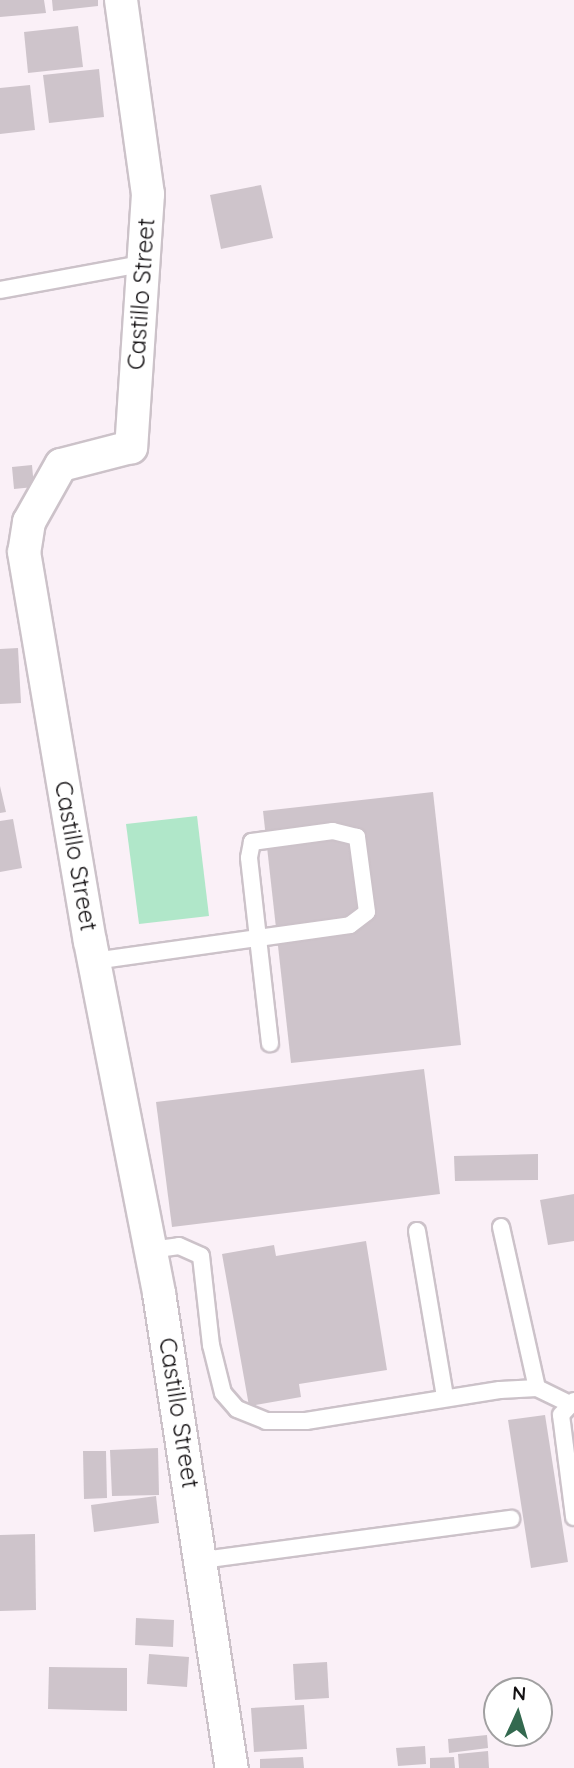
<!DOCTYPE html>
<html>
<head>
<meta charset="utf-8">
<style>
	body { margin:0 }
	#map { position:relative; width:574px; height:1768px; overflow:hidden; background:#faf0f7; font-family:Quicksand,sans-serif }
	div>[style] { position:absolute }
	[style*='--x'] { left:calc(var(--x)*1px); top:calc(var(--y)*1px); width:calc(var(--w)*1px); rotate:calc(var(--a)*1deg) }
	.green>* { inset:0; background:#b0e7c9 }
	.building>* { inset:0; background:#cec4cb }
	.roads { filter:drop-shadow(2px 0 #ccc2c9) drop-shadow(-2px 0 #ccc2c9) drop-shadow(0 2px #ccc2c9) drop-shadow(0 -2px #ccc2c9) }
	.service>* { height:16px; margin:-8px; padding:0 8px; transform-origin:8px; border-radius:8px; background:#fff }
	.minor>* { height:32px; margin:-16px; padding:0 16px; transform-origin:16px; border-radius:16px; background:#fff }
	span { translate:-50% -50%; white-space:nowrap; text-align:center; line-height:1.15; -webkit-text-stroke:5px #fff; paint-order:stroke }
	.street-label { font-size:24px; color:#141113 }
	.north { position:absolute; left:483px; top:1677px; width:70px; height:70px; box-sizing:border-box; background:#fff; border:2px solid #a1a0a1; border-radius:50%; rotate:4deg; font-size:19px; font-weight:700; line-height:28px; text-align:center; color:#141113 }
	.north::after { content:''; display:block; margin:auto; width:24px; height:32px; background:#33694f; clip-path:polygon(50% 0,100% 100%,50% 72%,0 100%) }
</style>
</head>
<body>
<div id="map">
	<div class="green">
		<i style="clip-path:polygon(197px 816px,209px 916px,139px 924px,126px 824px)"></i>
	</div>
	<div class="building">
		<i style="clip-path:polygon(0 0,44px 0,46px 13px,0 17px)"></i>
		<i style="clip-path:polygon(52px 0,98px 0,98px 6px,53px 11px)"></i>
		<i style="clip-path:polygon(78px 26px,83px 67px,28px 73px,24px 32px)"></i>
		<i style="clip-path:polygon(99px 69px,104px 117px,49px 123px,43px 75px)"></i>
		<i style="clip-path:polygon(30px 85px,35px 130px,0 134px,0 88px)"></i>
		<i style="clip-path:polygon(261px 185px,273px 238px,221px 249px,210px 195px)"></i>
		<i style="clip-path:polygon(32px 465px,34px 487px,14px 489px,12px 467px)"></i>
		<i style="clip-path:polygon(18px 648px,21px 703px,0 704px,0 649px)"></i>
		<i style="clip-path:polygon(0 786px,6px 812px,0 813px)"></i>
		<i style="clip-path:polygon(433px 792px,461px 1045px,291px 1063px,263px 811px)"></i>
		<i style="clip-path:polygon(13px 819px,22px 868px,0 872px,0 821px)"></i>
		<i style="clip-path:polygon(424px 1069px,440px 1194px,172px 1227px,156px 1102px)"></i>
		<i style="clip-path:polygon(538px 1154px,538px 1180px,455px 1181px,454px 1156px)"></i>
		<i style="clip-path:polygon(574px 1194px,574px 1241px,548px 1245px,540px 1200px)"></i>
		<i style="clip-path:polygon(366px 1241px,387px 1370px,299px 1384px,301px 1397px,249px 1406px,222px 1254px,274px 1245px,276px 1256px)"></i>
		<i style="clip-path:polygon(545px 1415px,568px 1562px,531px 1568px,508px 1420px)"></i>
		<i style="clip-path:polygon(158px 1448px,159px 1495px,112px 1496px,110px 1450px)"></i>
		<i style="clip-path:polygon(83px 1451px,106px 1451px,107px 1498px,84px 1499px)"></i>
		<i style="clip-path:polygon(156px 1496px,159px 1523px,94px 1532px,91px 1505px)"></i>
		<i style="clip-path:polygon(35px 1534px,36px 1610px,0 1611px,0 1535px)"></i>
		<i style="clip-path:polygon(136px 1618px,174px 1620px,173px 1647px,135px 1645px)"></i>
		<i style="clip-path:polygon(149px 1654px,189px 1657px,187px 1687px,147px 1684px)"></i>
		<i style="clip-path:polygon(327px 1662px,329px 1698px,295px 1700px,293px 1664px)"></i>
		<i style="clip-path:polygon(49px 1667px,127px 1668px,127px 1711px,48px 1709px)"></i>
		<i style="clip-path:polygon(304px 1705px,307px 1749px,254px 1752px,251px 1708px)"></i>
		<i style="clip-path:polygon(487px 1735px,488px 1748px,449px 1753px,448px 1739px)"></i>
		<i style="clip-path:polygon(425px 1746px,426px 1764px,398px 1766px,396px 1748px)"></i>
		<i style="clip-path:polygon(488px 1751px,489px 1768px,459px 1768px,458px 1754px)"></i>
		<i style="clip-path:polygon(303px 1757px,304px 1768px,260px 1768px,260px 1759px)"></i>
		<i style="clip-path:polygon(454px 1757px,455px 1768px,430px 1768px,430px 1758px)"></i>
	</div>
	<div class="roads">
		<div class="service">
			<i style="--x:0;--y:290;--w:143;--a:-10.4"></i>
			<i style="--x:94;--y:961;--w:166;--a:-8"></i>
			<i style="--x:258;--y:938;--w:93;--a:-8"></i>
			<i style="--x:350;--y:925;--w:21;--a:-37"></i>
			<i style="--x:367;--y:912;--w:76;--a:-97.6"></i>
			<i style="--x:357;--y:837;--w:25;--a:-166"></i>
			<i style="--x:333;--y:831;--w:82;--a:172.3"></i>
			<i style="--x:252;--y:842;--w:16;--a:101"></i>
			<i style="--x:249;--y:858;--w:81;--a:83.6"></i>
			<i style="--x:258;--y:938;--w:106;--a:83.5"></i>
			<i style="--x:501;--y:1227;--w:165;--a:77.4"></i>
			<i style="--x:417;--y:1231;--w:168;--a:80.4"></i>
			<i style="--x:151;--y:1250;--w:28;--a:-8"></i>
			<i style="--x:179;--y:1246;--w:24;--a:24"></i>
			<i style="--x:201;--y:1256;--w:90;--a:83.6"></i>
			<i style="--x:211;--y:1345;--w:49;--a:76"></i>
			<i style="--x:223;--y:1393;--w:21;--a:49"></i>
			<i style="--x:237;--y:1409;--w:31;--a:22"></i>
			<i style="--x:266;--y:1421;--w:40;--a:0"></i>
			<i style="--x:306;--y:1421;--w:196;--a:-9.1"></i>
			<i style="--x:500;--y:1390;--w:37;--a:-3"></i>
			<i style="--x:537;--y:1388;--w:34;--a:26"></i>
			<i style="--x:574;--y:1401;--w:19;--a:133"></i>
			<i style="--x:561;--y:1415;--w:103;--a:82.7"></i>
			<i style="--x:202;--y:1560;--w:312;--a:-7.6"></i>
		</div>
		<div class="minor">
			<i style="--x:121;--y:0;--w:196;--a:82.1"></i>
			<i style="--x:148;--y:194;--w:254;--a:93.8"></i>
			<i style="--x:131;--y:447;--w:72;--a:165.6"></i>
			<i style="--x:61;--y:465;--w:65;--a:119.3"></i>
			<i style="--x:29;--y:522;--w:30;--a:99"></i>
			<i style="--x:24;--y:552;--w:395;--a:80.4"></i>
			<i style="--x:90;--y:941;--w:359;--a:78.9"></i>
			<i style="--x:159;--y:1293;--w:481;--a:81.3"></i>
		</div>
	</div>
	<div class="street-label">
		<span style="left:141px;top:294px;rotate:-86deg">Castillo Street</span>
		<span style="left:76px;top:856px;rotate:80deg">Castillo Street</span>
		<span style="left:179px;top:1413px;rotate:81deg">Castillo Street</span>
	</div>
	<div class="north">N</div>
</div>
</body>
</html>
